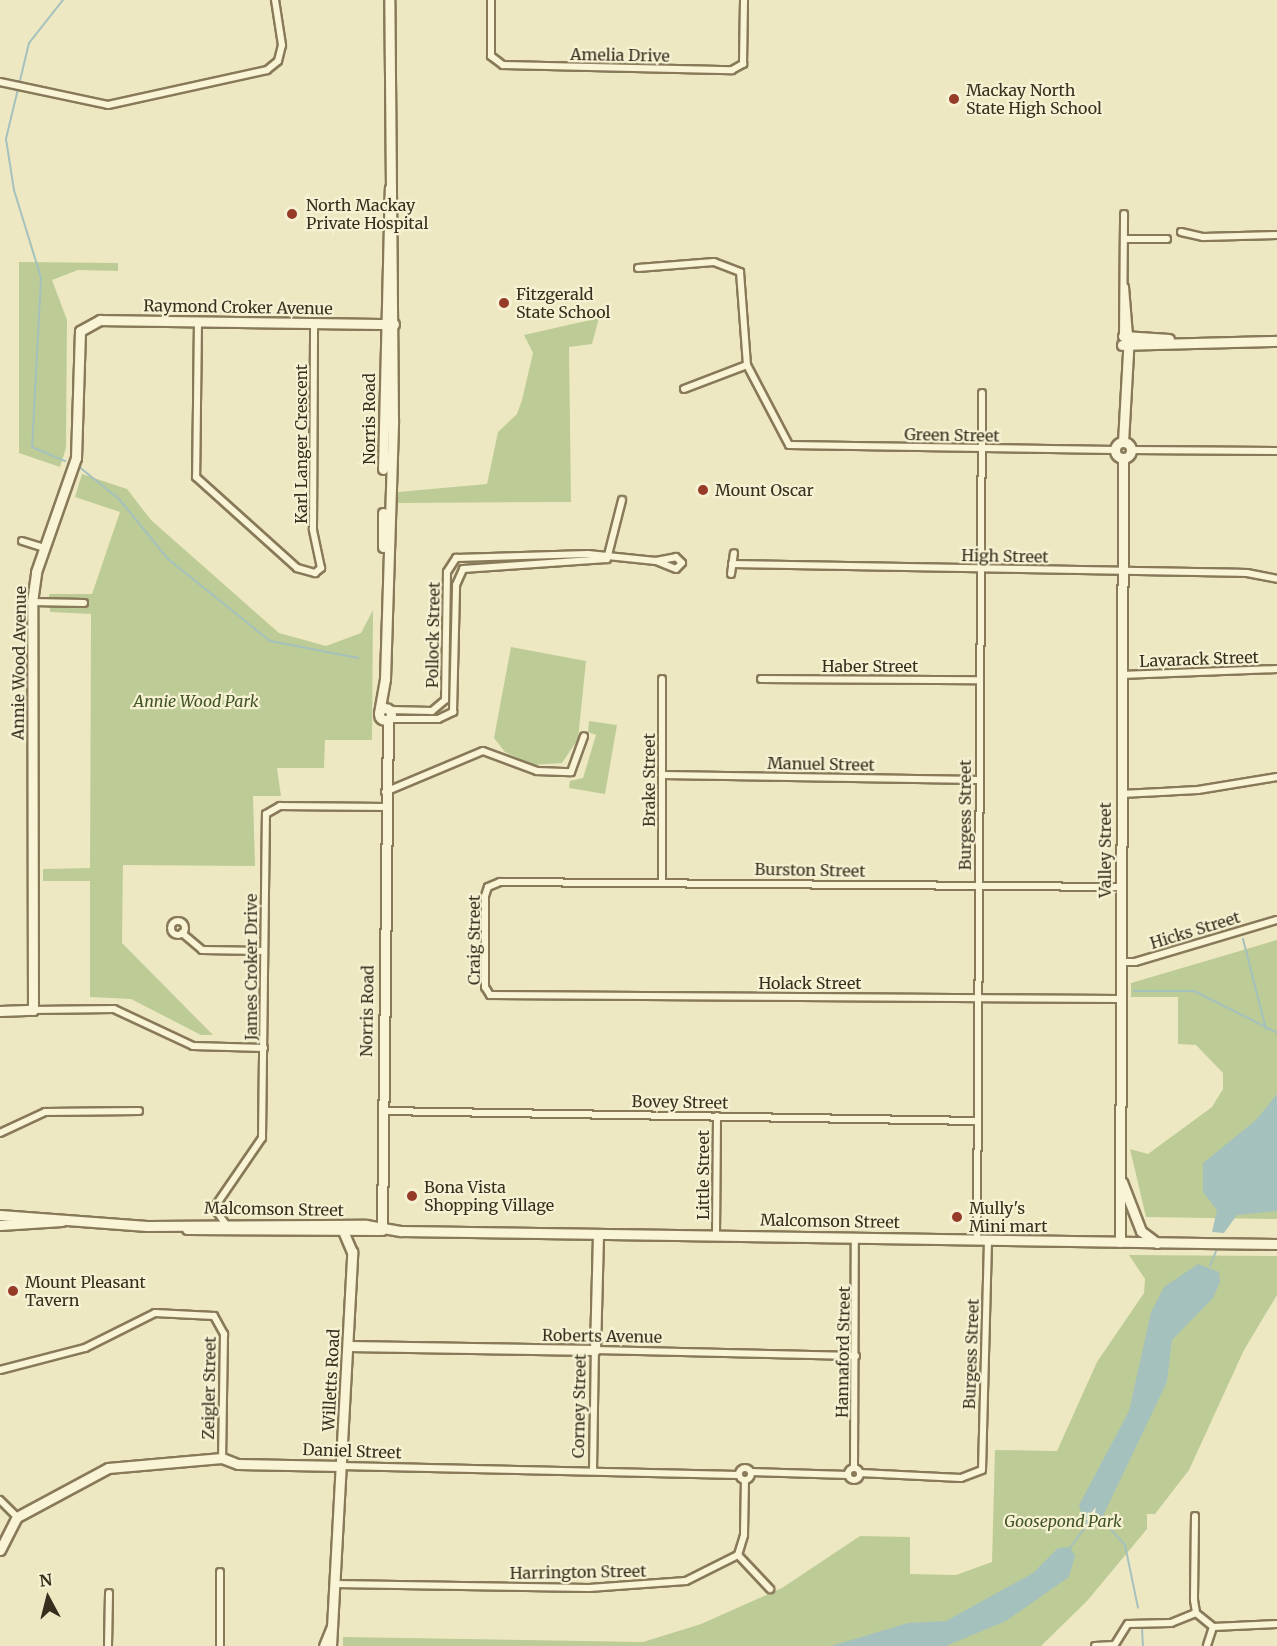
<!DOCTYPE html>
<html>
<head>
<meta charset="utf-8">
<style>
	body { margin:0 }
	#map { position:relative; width:1277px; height:1646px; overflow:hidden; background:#eee8c2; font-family:Merriweather,serif }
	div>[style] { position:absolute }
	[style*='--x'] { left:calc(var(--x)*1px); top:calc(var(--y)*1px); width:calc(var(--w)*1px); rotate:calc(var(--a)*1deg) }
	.green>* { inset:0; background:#bdcc96 }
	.water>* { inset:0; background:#a5c1bd }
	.stream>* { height:2px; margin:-1px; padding:0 1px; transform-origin:1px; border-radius:1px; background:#a5c1bd }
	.roads { filter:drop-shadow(2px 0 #887a59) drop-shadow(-2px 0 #887a59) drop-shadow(0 2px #887a59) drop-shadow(0 -2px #887a59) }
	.street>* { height:6px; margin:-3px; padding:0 3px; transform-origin:3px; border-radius:3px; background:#f9f4d6 }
	.street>.ring { margin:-3px; padding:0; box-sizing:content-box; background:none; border:6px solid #f9f4d6; border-radius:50% }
	.secondary>* { height:9px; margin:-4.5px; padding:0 4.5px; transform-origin:4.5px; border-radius:4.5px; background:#f9f4d6 }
	.secondary>.ring { margin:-4.5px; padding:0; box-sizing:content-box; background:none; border:9px solid #f9f4d6; border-radius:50% }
	.dots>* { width:16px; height:16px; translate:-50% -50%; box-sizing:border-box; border:3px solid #f5f1d2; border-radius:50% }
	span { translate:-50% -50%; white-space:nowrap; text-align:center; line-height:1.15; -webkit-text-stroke:4.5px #f5f1d2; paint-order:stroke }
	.street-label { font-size:16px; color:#382e1e }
	.poi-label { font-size:16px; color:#382e1e }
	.left { translate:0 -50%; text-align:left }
	.park-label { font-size:16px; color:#405424; font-style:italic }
	.north { position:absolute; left:18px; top:1568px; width:60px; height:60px; -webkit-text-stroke:4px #f5f1d2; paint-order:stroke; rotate:353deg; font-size:16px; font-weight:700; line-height:24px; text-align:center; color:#382e1e }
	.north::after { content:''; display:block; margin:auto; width:21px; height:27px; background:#382e1e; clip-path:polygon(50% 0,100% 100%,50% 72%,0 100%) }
</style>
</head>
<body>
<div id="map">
	<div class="green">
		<i style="clip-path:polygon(19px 262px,118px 263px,118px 271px,78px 270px,52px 280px,67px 320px,66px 448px,60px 467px,19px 453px)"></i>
		<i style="clip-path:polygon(599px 318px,592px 344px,569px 347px,571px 502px,398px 503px,398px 492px,487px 484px,498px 432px,517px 414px,522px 400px,533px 353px,524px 335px)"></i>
		<i style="clip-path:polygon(82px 474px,127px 489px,151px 520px,279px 633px,326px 646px,361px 633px,373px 610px,372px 740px,325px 740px,324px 768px,277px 768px,281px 796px,253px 796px,255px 866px,123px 865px,122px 943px,213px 1035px,201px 1035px,131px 999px,90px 997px,90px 881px,43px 881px,43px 869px,90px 868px,91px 614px,50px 612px,49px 594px,92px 594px,120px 512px,75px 497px)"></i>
		<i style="clip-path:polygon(511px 647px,586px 661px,578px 739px,562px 763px,533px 765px,505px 752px,494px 738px)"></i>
		<i style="clip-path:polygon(589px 721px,617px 725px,605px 794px,569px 788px,570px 781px,583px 778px,596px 735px,588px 732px)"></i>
		<i style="clip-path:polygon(1277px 940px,1277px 1219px,1146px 1217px,1130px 1149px,1148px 1154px,1212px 1107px,1223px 1089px,1223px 1073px,1196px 1045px,1178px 1044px,1178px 997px,1131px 997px,1131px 983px)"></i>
		<i style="clip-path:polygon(1129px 1255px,1277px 1256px,1277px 1295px,1244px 1350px,1189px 1470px,1155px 1514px,1147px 1514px,1147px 1529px,1087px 1601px,1041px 1646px,343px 1646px,343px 1637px,643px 1642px,701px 1624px,782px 1588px,860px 1536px,910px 1537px,910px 1574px,956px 1575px,992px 1562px,995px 1450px,1057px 1451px,1097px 1362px,1144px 1293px,1145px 1279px)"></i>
	</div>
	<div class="water">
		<i style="clip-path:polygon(1277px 1094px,1277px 1211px,1237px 1215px,1224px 1233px,1212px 1232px,1217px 1210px,1203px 1192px,1203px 1163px,1256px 1120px)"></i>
		<i style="clip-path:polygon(1198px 1264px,1219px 1272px,1220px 1282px,1213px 1298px,1172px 1340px,1167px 1382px,1102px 1518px,1091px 1527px,1084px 1523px,1079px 1505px,1129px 1411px,1151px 1312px,1164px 1287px)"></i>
		<i style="clip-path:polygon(1070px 1547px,1075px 1556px,1069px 1577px,1006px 1621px,946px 1646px,831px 1646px,908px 1623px,946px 1621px,1033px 1573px,1058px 1548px)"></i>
	</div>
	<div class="stream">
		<i style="--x:63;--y:0;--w:55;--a:128.3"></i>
		<i style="--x:29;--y:43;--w:99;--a:103.5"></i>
		<i style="--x:6;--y:139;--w:52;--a:81.1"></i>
		<i style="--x:14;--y:190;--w:92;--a:72.9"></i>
		<i style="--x:41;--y:278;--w:169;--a:93"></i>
		<i style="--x:32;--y:447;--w:36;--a:23"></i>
		<i style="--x:78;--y:466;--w:53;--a:38.8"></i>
		<i style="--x:119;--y:499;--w:77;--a:50.8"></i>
		<i style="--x:168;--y:559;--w:131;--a:38.8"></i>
		<i style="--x:270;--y:641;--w:90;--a:10.9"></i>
		<i style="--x:1243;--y:939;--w:93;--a:75.7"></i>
		<i style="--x:1134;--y:991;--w:60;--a:0"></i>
		<i style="--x:1194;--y:991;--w:92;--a:26.6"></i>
		<i style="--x:1210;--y:1266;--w:22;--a:-68"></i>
		<i style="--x:1100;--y:1518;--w:37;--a:47"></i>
		<i style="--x:1125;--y:1545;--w:64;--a:78.3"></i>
		<i style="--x:1070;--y:1548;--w:31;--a:-54"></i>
		<i style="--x:1142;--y:1628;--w:18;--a:87"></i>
	</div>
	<div class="roads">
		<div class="street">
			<i style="--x:491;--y:0;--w:56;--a:90"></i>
			<i style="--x:491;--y:56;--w:15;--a:37"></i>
			<i style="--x:503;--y:65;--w:229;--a:1.3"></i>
			<i style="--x:732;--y:70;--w:13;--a:-29"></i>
			<i style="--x:743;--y:64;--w:64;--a:-89.1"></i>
			<i style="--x:0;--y:82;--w:110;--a:12"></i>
			<i style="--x:108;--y:105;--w:163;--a:-12.4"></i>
			<i style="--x:267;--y:70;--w:14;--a:-39"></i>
			<i style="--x:278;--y:61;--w:16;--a:-76"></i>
			<i style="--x:282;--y:45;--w:46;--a:-98.8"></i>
			<i style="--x:1181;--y:232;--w:23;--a:13"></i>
			<i style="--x:1203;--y:237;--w:74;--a:-1.5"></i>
			<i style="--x:1124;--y:239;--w:43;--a:0"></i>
			<i style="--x:638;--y:268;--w:76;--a:-4.5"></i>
			<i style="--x:714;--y:262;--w:28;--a:21"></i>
			<i style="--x:740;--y:272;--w:93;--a:85.7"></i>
			<i style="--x:747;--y:365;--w:90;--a:62.3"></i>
			<i style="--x:789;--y:445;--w:326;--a:0.9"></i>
			<i style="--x:1125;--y:287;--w:49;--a:85.3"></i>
			<i style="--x:198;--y:322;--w:155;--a:90.7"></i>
			<i style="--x:196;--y:477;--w:136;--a:42"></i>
			<i style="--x:297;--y:568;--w:19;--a:16"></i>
			<i style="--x:315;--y:573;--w:8;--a:-40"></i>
			<i style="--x:321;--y:568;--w:40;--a:-102"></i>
			<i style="--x:313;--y:529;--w:205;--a:-89.7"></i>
			<i style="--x:1123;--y:336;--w:122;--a:-89.5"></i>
			<i style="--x:684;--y:389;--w:67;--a:-20.9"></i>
			<i style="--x:1131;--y:450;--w:146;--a:0.4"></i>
			<i style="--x:22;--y:541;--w:24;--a:17"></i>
			<i style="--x:607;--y:559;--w:61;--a:-75.7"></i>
			<i style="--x:732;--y:564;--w:515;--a:1"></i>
			<i style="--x:1247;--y:573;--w:31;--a:11"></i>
			<i style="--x:731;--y:574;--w:21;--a:-82"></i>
			<i style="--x:32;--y:602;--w:52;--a:1.1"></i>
			<i style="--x:1121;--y:675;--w:156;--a:-2.2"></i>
			<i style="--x:761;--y:679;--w:219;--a:0.3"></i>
			<i style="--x:390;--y:710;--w:42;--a:1.4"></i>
			<i style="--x:432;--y:711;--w:17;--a:-40"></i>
			<i style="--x:445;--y:700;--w:128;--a:-89.1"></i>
			<i style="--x:447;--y:572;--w:17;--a:-57"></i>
			<i style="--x:456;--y:558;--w:132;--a:-1.7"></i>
			<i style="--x:588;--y:554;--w:68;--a:5.9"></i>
			<i style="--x:656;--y:561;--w:20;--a:-11"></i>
			<i style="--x:676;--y:557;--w:8;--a:45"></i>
			<i style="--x:682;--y:563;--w:8;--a:135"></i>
			<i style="--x:676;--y:569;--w:22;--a:-158"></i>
			<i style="--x:389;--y:719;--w:49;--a:0"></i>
			<i style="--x:438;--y:719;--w:17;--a:-25"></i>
			<i style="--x:453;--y:712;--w:127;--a:-88.6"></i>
			<i style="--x:456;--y:585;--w:17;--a:-66"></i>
			<i style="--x:463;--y:569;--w:144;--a:-4"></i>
			<i style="--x:663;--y:775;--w:316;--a:0.9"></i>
			<i style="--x:385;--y:792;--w:106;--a:-22.7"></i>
			<i style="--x:483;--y:751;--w:58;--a:20.3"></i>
			<i style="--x:537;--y:771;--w:34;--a:2"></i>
			<i style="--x:571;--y:772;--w:38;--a:-70"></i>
			<i style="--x:1121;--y:794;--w:77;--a:-3"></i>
			<i style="--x:1198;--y:790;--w:80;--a:-9.3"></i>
			<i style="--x:662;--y:882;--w:203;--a:-90"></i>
			<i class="ring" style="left:171px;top:921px;width:8px;height:8px"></i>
			<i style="--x:182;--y:933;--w:26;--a:40"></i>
			<i style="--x:202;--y:950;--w:62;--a:0.9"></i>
			<i style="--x:1120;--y:962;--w:15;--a:0"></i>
			<i style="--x:1135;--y:962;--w:148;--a:-16.5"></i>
			<i style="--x:1119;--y:999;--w:629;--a:-179.64"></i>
			<i style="--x:490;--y:995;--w:9;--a:-122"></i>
			<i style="--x:485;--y:987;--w:91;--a:-90"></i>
			<i style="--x:485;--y:896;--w:9;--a:-72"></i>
			<i style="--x:488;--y:887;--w:13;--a:-23"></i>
			<i style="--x:500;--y:882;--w:620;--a:0.46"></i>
			<i style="--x:33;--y:1010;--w:81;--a:-0.7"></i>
			<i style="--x:114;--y:1009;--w:87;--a:25.1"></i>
			<i style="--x:193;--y:1046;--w:71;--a:1.6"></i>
			<i style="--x:382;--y:1111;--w:595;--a:0.96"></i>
			<i style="--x:0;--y:1133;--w:50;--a:-25"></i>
			<i style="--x:45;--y:1112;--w:94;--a:-0.6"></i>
			<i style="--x:225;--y:1223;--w:19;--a:-126"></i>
			<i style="--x:214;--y:1208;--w:85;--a:-55.6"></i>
			<i style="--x:262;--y:1138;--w:324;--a:-89.3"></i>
			<i style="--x:266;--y:814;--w:16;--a:-30"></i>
			<i style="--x:280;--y:806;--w:104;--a:0.6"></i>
			<i style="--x:716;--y:1234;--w:118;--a:-89.5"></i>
			<i style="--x:977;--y:1238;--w:845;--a:-89.66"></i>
			<i style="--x:0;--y:1370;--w:88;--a:-14.5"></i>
			<i style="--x:85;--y:1348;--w:78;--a:-26.6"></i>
			<i style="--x:155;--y:1313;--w:59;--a:2.9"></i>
			<i style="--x:214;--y:1316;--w:21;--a:61"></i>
			<i style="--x:224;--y:1334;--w:124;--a:90.9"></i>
			<i style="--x:341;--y:1466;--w:397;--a:1.3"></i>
			<i class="ring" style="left:739px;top:1468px;width:6px;height:6px"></i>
			<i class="ring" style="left:848px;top:1468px;width:6px;height:6px"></i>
			<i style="--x:854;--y:1468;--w:231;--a:-89.8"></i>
			<i style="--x:593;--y:1471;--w:121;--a:-89.1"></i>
			<i style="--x:595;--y:1350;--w:261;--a:1.3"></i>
			<i style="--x:751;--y:1472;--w:97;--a:1.8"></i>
			<i style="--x:860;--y:1473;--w:101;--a:2.8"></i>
			<i style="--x:961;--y:1478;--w:22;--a:-21"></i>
			<i style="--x:982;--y:1470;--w:231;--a:-88.5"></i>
			<i style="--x:0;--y:1500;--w:24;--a:45"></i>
			<i style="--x:1195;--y:1516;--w:84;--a:90.7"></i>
			<i style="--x:1194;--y:1600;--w:13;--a:81"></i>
			<i style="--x:1196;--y:1613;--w:22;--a:39"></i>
			<i style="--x:1213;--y:1627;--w:20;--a:108"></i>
			<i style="--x:738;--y:1555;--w:47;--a:46.7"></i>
			<i style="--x:220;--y:1572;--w:74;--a:90"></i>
			<i style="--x:335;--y:1584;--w:254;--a:0.9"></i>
			<i style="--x:589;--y:1588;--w:97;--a:-4.1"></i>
			<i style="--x:686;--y:1581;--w:58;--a:-26.6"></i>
			<i style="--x:738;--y:1555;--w:21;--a:-73"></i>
			<i style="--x:744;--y:1535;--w:55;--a:-89"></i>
			<i style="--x:1213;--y:1627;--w:64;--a:-2.7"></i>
			<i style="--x:108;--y:1646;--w:53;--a:-88.9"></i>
			<i style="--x:1095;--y:1646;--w:19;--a:-3"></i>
			<i style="--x:1114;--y:1646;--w:26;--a:-58"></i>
			<i style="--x:1128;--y:1624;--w:43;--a:-1.3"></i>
			<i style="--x:1171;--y:1623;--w:27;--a:-22"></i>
		</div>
		<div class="secondary">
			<i style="--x:1123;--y:336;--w:46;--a:3.7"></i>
			<i style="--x:1122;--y:345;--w:155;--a:-1.5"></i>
			<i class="ring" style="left:1115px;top:442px;width:7px;height:7px"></i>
			<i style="--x:1123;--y:442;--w:106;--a:-86.8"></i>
			<i style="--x:383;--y:469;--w:281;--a:-88.6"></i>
			<i style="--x:383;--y:513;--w:34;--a:90"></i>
			<i class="ring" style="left:379px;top:708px;width:3px;height:3px"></i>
			<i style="--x:379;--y:713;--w:35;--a:-80"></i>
			<i style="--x:385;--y:679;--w:259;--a:-88.2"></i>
			<i style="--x:393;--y:420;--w:420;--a:-90.5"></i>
			<i style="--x:0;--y:1011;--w:33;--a:-2"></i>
			<i style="--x:33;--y:1010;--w:408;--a:-90.1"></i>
			<i style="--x:32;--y:602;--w:30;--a:-82"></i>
			<i style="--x:36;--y:572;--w:121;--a:-70.7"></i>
			<i style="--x:76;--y:458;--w:127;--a:-88.2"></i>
			<i style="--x:80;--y:331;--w:23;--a:-29"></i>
			<i style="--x:100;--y:320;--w:294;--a:0.8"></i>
			<i style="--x:1122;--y:1182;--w:53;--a:68.8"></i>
			<i style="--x:1141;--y:1231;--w:20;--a:37"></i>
			<i style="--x:0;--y:1215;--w:147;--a:4.3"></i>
			<i style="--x:147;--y:1226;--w:219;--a:-0.3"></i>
			<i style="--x:366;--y:1225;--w:36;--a:10"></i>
			<i style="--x:401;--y:1231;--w:876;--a:0.85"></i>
			<i style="--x:0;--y:1225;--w:62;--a:-3.7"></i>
			<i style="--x:187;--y:1229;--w:192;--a:0.3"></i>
			<i style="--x:382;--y:1230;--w:510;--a:-89.33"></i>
			<i style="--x:1120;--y:1242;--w:784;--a:-89.78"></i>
			<i style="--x:348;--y:1346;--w:247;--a:0.9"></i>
			<i style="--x:595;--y:1350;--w:116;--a:-88.5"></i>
			<i style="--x:0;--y:1550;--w:37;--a:-63"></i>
			<i style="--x:17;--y:1517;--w:103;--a:-28.3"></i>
			<i style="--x:108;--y:1468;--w:114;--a:-5"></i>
			<i style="--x:222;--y:1458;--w:17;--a:21"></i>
			<i style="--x:238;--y:1464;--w:103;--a:1.1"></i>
			<i style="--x:324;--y:1646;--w:22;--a:-68"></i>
			<i style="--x:331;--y:1646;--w:395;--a:-86.9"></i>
			<i style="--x:352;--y:1252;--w:21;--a:-113"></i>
		</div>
	</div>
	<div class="dots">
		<i style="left:954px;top:99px;background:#973b29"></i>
		<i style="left:292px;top:214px;background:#973b29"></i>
		<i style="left:504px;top:303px;background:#973b29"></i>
		<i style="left:703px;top:490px;background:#973b29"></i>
		<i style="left:412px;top:1196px;background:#973b29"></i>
		<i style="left:957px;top:1217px;background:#973b29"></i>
		<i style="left:13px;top:1291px;background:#973b29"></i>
	</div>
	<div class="street-label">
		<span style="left:620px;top:55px;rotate:1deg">Amelia Drive</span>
		<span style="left:238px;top:307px;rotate:1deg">Raymond Croker Avenue</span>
		<span style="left:369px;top:419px;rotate:-90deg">Norris Road</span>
		<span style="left:952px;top:435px;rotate:1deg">Green Street</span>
		<span style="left:301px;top:444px;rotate:-90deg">Karl Langer Crescent</span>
		<span style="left:1005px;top:556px;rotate:1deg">High Street</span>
		<span style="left:433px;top:635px;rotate:-89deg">Pollock Street</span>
		<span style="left:1199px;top:659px;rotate:-2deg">Lavarack Street</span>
		<span style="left:19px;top:663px;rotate:-89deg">Annie Wood Avenue</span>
		<span style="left:870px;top:666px">Haber Street</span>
		<span style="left:821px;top:764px;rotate:1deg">Manuel Street</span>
		<span style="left:649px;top:780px;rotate:-90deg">Brake Street</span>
		<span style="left:965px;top:815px;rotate:-90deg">Burgess Street</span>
		<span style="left:1105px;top:850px;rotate:-90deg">Valley Street</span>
		<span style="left:810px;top:870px;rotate:1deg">Burston Street</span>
		<span style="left:1195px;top:930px;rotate:-17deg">Hicks Street</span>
		<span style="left:474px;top:940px;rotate:-90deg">Craig Street</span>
		<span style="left:251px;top:967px;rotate:-90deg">James Croker Drive</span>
		<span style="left:810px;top:983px">Holack Street</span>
		<span style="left:367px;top:1011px;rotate:-89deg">Norris Road</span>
		<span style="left:680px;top:1102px;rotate:1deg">Bovey Street</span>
		<span style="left:703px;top:1175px;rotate:-90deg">Little Street</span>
		<span style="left:274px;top:1209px;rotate:1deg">Malcomson Street</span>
		<span style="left:830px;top:1221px;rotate:1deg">Malcomson Street</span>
		<span style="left:602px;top:1336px;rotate:1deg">Roberts Avenue</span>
		<span style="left:843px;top:1352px;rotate:-89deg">Hannaford Street</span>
		<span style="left:971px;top:1354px;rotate:-88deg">Burgess Street</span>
		<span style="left:331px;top:1380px;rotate:-87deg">Willetts Road</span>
		<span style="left:209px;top:1388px;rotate:-89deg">Zeigler Street</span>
		<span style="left:579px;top:1406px;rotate:-89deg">Corney Street</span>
		<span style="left:352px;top:1451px;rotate:2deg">Daniel Street</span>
		<span style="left:578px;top:1572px;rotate:-1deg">Harrington Street</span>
	</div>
	<div class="poi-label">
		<span class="left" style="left:966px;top:99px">Mackay North<br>State High School</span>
		<span class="left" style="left:306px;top:214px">North Mackay<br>Private Hospital</span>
		<span class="left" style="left:516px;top:303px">Fitzgerald<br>State School</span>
		<span class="left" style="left:715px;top:490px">Mount Oscar</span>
		<span class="left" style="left:424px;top:1196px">Bona Vista<br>Shopping Village</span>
		<span class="left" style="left:969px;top:1217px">Mully's<br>Mini mart</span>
		<span class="left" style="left:25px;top:1291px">Mount Pleasant<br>Tavern</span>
	</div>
	<div class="park-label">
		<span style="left:196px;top:701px">Annie Wood Park</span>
		<span style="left:1063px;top:1521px">Goosepond Park</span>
	</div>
	<div class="north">N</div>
</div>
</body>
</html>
